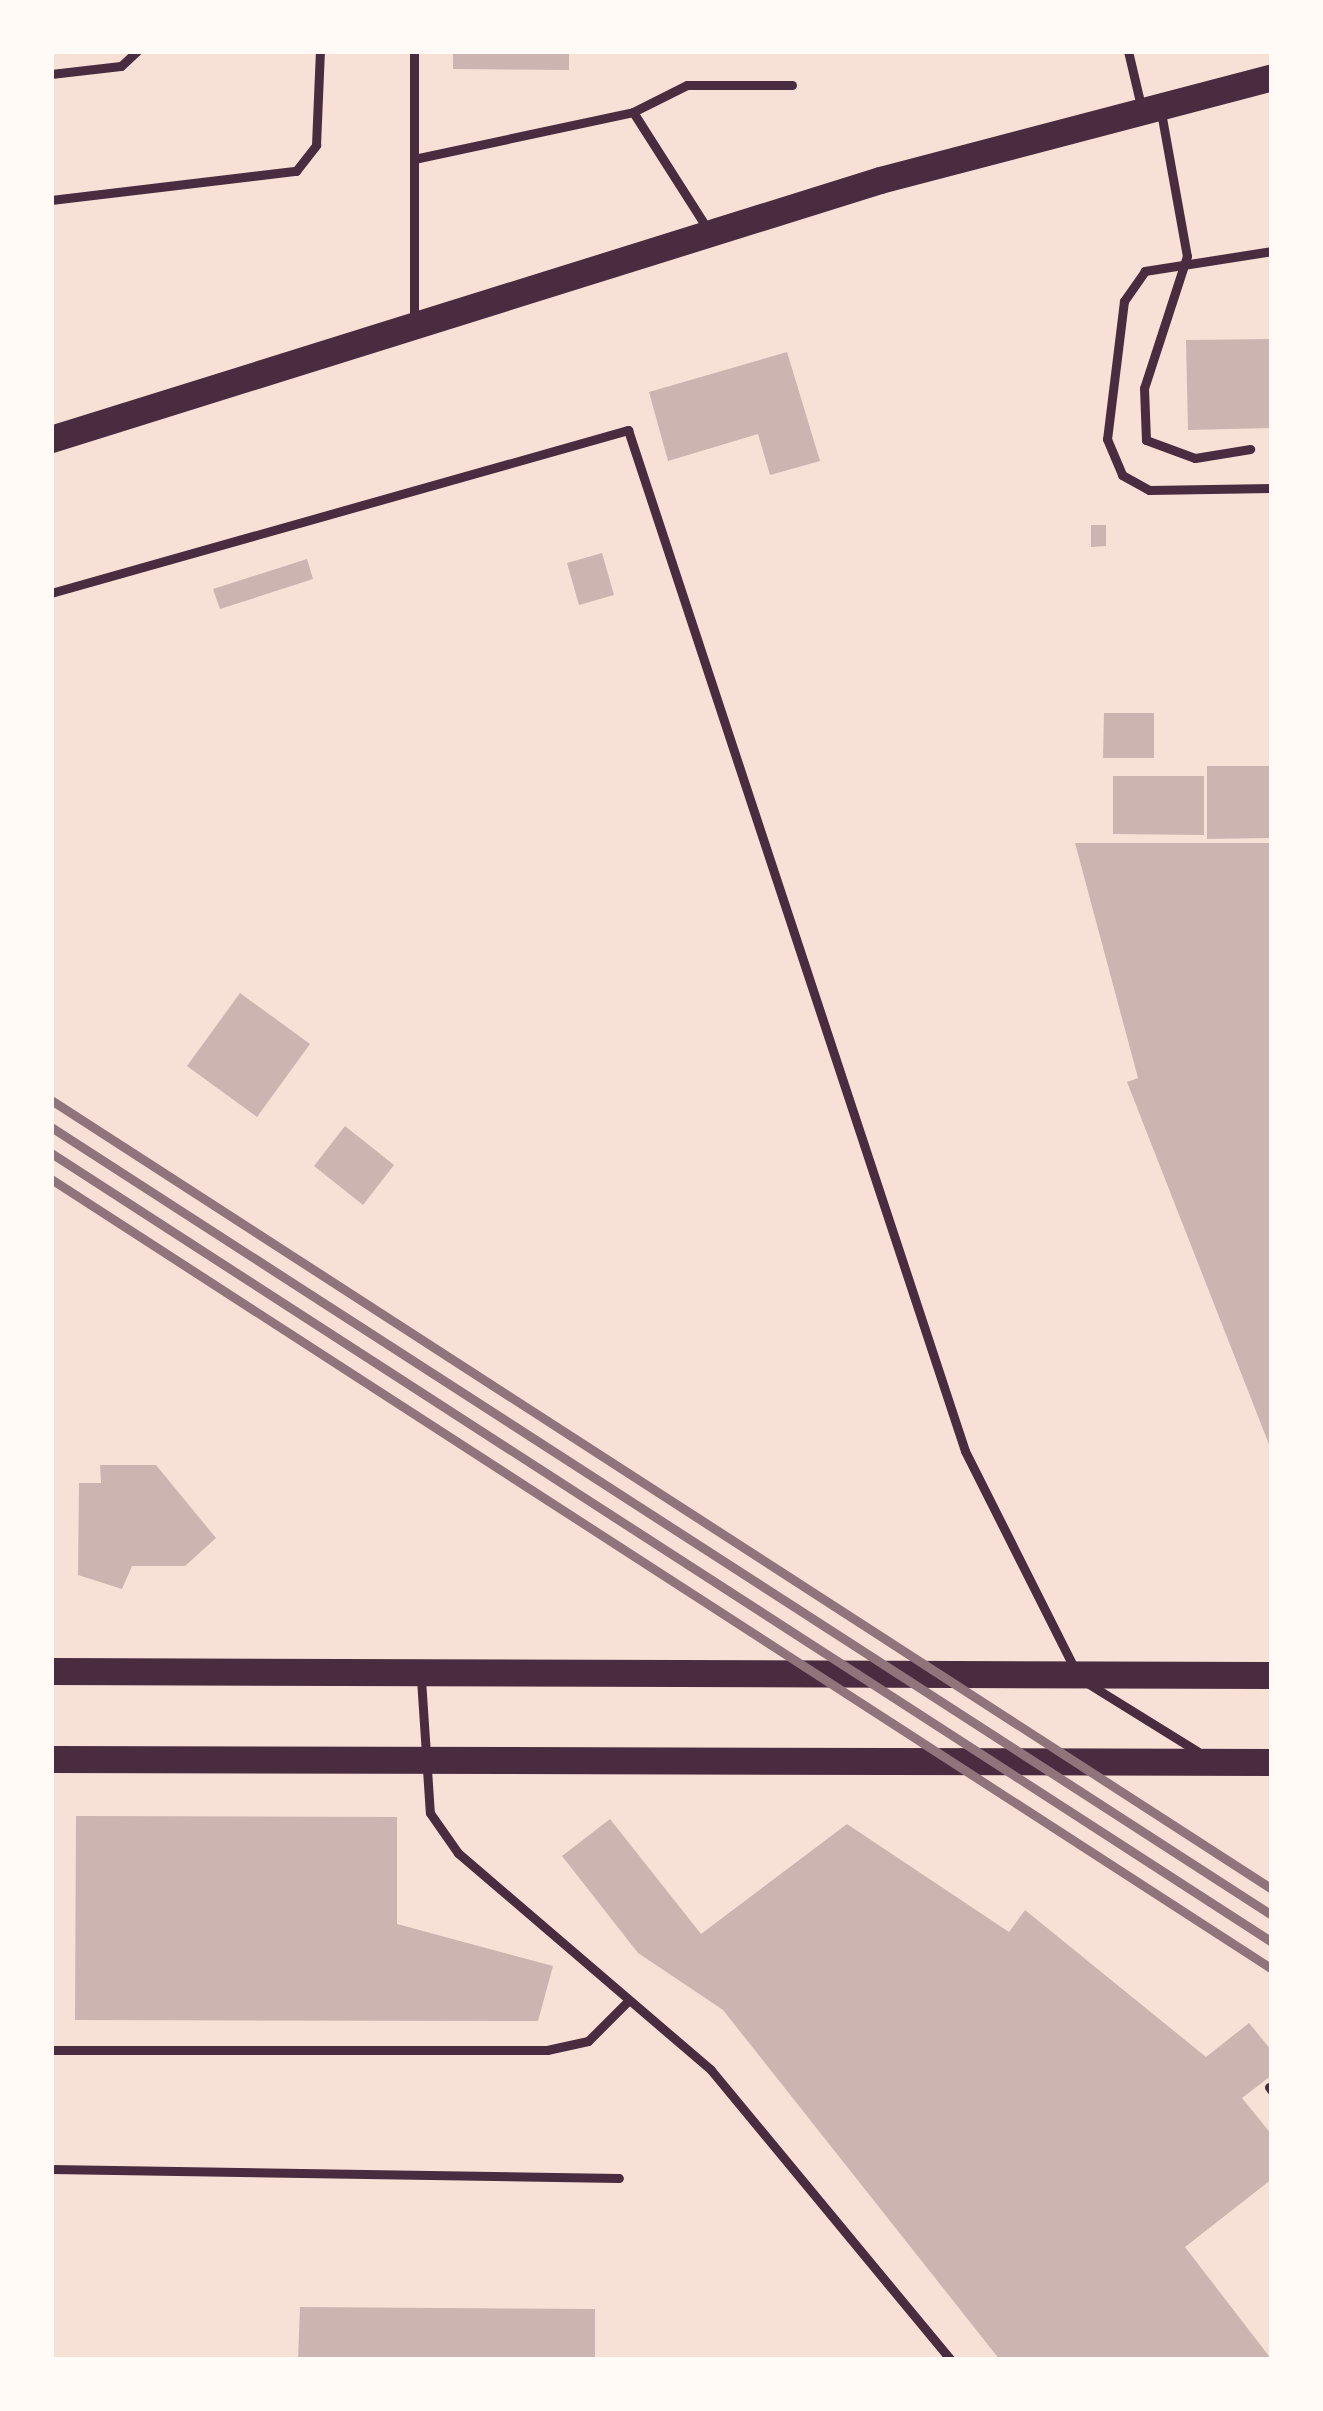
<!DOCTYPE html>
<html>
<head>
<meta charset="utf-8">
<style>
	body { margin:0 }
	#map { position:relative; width:1323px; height:2411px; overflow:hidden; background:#f7e1d7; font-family:"Golos Text",sans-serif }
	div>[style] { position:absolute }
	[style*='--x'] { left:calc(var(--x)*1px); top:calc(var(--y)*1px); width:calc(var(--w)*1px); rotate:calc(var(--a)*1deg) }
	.building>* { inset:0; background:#ccb4b1 }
	.service>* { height:9px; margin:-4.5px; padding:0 4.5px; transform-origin:4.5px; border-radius:4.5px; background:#4a2c40 }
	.primary>* { height:27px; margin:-13.5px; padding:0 13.5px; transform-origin:13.5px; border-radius:13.5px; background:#4a2c40 }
	.rail>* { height:9px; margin:-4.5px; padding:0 4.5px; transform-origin:4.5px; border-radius:4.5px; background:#8f747c }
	span { translate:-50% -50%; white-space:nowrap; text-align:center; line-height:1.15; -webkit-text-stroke:9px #fffaf5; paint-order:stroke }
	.frame { position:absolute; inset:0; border:54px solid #fffaf5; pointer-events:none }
</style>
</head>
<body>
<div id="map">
	<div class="building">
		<i style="clip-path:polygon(453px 51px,569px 51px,569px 70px,453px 69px)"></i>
		<i style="clip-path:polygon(1272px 339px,1272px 428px,1188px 430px,1186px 340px)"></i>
		<i style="clip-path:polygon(787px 352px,820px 461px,770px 475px,758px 434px,668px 461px,649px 392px)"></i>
		<i style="clip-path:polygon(1091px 525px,1106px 525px,1106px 546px,1091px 547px)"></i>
		<i style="clip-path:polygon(602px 553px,614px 595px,579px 605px,567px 563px)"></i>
		<i style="clip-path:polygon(307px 559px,313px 579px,220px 609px,213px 589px)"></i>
		<i style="clip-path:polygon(1104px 713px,1154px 713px,1154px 758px,1103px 758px)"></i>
		<i style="clip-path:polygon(1207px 766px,1272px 766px,1272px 838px,1207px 839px)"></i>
		<i style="clip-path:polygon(1113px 776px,1204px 776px,1204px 835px,1113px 834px)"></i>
		<i style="clip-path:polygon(1075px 843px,1270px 843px,1272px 1452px,1127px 1082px,1138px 1078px)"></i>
		<i style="clip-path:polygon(240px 993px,310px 1044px,257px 1117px,187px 1066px)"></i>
		<i style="clip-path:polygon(345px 1126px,394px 1165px,363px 1205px,314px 1166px)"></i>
		<i style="clip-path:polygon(100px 1465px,156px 1465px,216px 1538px,185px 1566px,132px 1566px,122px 1589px,78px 1575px,79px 1483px,101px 1483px)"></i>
		<i style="clip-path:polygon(76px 1816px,397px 1817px,397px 1924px,553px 1966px,538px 2021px,75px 2020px)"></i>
		<i style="clip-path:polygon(610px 1819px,701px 1934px,847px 1824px,1009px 1932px,1025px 1910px,1206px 2057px,1249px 2023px,1272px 2051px,1272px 2075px,1242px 2098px,1272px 2135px,1272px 2179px,1185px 2247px,1272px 2360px,1000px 2360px,723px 2010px,638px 1953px,562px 1856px)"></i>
		<i style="clip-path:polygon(300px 2307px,595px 2309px,595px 2360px,298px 2360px)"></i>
	</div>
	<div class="service">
		<i style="--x:1128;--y:51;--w:61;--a:76.7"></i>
		<i style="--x:51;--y:74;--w:70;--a:-6.5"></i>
		<i style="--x:121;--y:66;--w:22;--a:-43"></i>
		<i style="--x:633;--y:112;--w:138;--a:57.5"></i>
		<i style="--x:1161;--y:112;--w:146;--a:79.8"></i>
		<i style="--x:1187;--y:256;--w:139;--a:108"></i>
		<i style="--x:1144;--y:388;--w:52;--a:87.8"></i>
		<i style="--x:1146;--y:440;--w:52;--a:20.2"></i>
		<i style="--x:1195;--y:458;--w:56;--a:-9.3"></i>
		<i style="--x:414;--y:159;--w:224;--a:-12.1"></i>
		<i style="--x:633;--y:112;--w:60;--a:-26.6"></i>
		<i style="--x:687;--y:85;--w:105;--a:0"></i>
		<i style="--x:51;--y:200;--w:247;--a:-6.8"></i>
		<i style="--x:296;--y:171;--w:33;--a:-52"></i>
		<i style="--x:316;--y:145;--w:94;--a:-87.6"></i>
		<i style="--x:1272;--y:251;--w:129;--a:171.1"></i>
		<i style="--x:1145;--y:271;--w:37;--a:125"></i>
		<i style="--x:1124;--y:301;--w:139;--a:97"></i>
		<i style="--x:1107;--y:439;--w:39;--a:67"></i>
		<i style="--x:1122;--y:475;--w:31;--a:29"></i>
		<i style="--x:1149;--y:490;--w:123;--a:-0.9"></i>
		<i style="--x:414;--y:322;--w:271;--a:-90"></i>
		<i style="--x:51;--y:593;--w:600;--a:-15.77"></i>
		<i style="--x:628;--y:430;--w:1075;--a:71.73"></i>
		<i style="--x:965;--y:1451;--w:243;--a:63.3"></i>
		<i style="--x:421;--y:1679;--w:134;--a:86.2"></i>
		<i style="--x:430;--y:1813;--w:49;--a:55"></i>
		<i style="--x:458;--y:1853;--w:333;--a:40.6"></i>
		<i style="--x:711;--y:2070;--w:376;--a:50.4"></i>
		<i style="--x:1084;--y:1681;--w:133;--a:31.8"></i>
		<i style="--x:51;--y:2050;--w:496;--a:0"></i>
		<i style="--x:547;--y:2050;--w:42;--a:-12.4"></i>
		<i style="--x:588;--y:2041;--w:55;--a:-45"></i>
		<i style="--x:1269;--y:2087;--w:5;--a:53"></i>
		<i style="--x:51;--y:2169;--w:568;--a:0.91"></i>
	</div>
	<div class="primary">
		<i style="--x:51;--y:439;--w:869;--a:-17.35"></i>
		<i style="--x:880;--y:180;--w:405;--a:-14.7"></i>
		<i style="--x:51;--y:1671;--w:1221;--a:0.19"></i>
		<i style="--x:51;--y:1759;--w:1221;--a:0.14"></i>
	</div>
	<div class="rail">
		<i style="--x:51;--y:1100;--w:1454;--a:32.87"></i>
		<i style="--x:51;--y:1127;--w:1453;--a:32.84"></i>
		<i style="--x:51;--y:1153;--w:1454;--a:32.87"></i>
		<i style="--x:51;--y:1179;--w:1454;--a:32.9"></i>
	</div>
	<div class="frame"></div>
</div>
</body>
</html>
